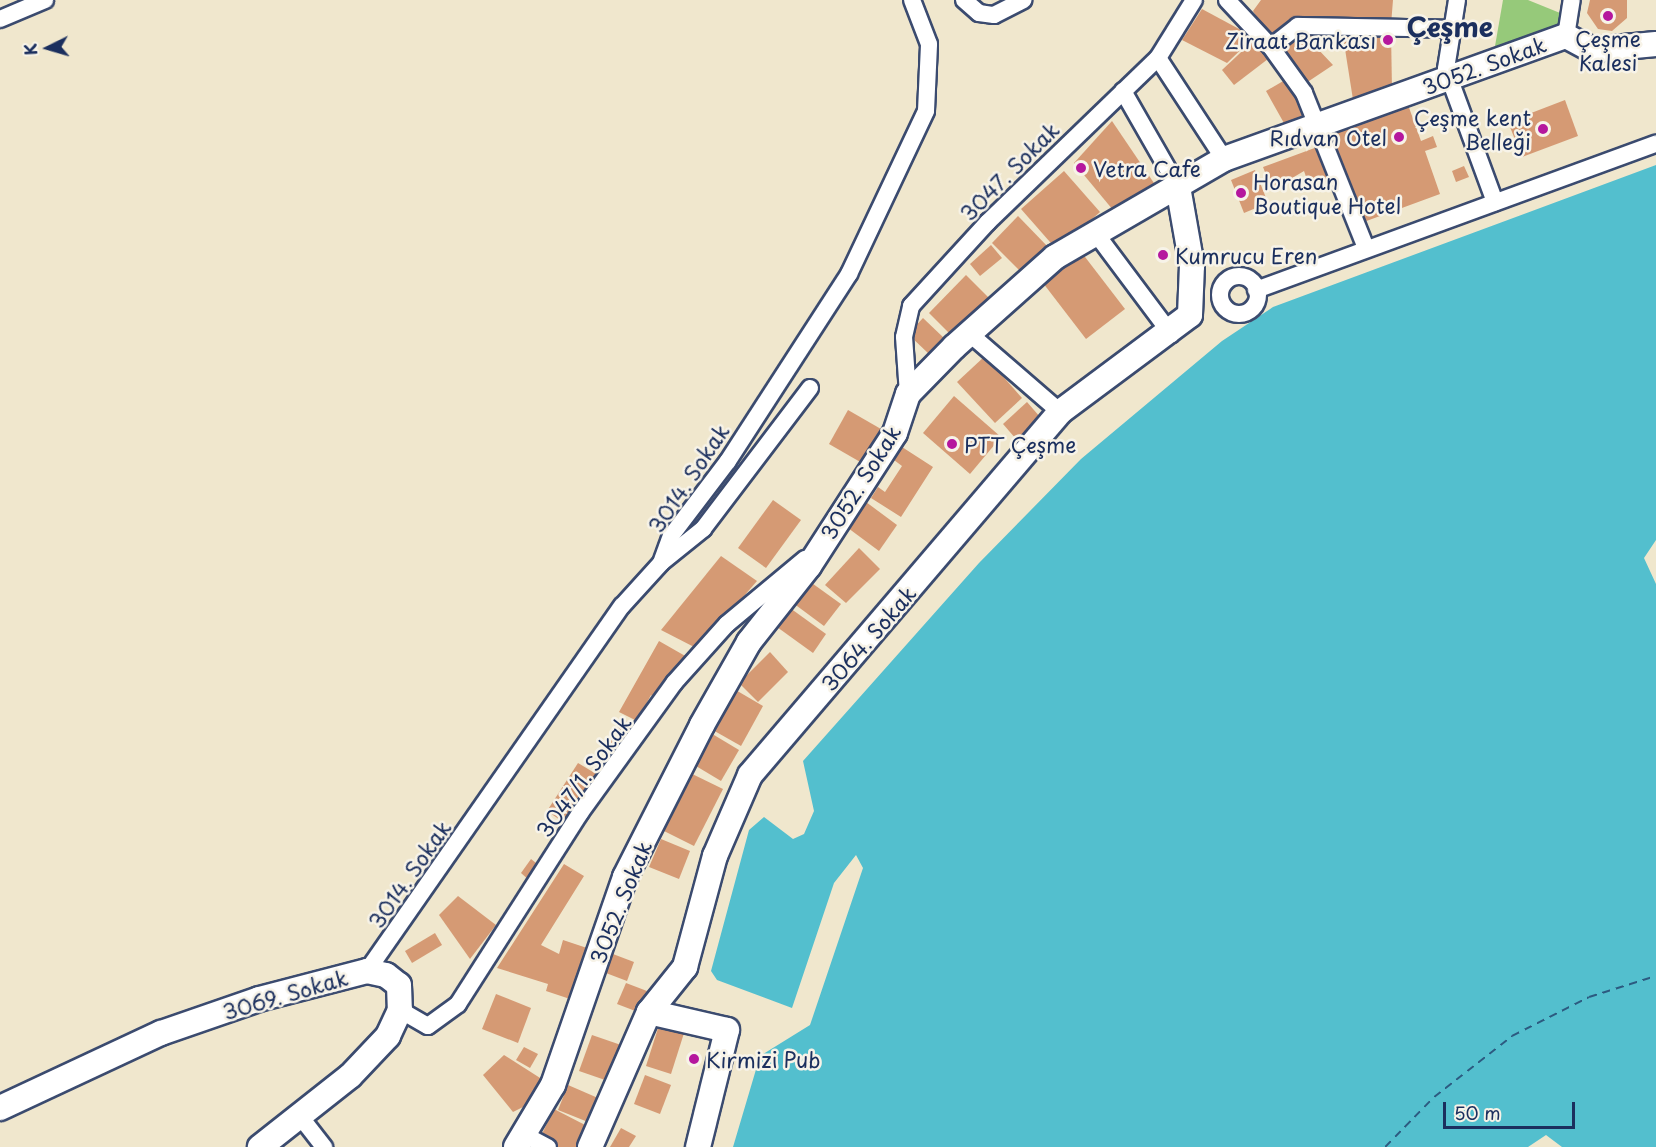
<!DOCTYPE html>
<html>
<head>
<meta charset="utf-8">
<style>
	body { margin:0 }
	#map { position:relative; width:1656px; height:1147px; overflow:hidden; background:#f0e7cd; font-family:"Playpen Sans",sans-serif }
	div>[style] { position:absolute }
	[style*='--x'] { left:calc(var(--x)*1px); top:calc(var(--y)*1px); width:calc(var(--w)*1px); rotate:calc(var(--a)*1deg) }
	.green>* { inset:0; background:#96c97a }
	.water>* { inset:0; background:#53bfce }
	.ferry>* { height:1.5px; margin-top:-0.75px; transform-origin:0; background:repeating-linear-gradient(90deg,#2c5a80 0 8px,transparent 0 14px) }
	.building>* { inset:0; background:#d59a74 }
	.roads { filter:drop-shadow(2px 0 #3b4b6f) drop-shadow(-2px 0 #3b4b6f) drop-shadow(0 2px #3b4b6f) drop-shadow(0 -2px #3b4b6f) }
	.street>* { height:16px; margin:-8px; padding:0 8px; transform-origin:8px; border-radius:8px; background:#fff }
	.street>.ring { margin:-8px; padding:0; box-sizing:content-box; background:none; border:16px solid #fff; border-radius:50% }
	.secondary>* { height:24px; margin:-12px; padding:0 12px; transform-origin:12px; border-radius:12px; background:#fff }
	.dots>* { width:16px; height:16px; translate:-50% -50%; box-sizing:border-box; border:3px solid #f7f3e8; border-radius:50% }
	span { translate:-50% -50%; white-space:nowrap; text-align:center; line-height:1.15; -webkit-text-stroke:5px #f7f3e8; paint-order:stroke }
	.poi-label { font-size:21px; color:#1b2f5e }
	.right { translate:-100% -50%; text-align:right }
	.left { translate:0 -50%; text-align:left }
	.street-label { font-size:21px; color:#1b2f5e }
	.district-label { font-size:27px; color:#1b2f5e; font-weight:700 }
	.north { position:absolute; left:18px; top:18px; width:60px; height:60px; -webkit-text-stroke:4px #f7f3e8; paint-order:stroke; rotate:265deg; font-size:16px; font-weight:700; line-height:24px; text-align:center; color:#1b2f5e }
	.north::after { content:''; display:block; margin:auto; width:21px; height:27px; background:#1b2f5e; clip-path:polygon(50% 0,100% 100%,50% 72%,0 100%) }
	.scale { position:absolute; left:1443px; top:1102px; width:132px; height:27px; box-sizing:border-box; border:3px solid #1b2f5e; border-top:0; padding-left:8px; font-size:18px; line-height:21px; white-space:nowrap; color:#1b2f5e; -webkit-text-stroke:4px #f7f3e8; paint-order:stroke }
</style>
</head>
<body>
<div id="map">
	<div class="green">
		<i style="clip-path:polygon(1503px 0,1528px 0,1565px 15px,1563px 26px,1494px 52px)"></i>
	</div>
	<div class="water">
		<i style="clip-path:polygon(1656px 165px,1656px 540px,1644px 558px,1656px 584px,1656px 1147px,1562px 1147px,1546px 1135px,1528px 1147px,733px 1147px,760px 1056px,810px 1025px,863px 868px,856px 855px,834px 883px,792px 1008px,717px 980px,711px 971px,749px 830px,764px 817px,793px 839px,804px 834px,814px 811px,803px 761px,979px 563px,1081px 459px,1222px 341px,1273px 307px)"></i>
	</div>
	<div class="ferry">
		<i style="--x:1385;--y:1147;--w:70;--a:-45.6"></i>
		<i style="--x:1434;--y:1097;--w:99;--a:-38"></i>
		<i style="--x:1512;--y:1036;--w:86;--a:-26.9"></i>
		<i style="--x:1589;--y:997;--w:70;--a:-17.4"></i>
	</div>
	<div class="building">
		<i style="clip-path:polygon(1261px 0,1393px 0,1391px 25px,1316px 22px,1272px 42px,1253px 11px)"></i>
		<i style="clip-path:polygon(1590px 0,1627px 0,1627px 18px,1612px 31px,1598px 29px,1587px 13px)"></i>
		<i style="clip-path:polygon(1202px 9px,1254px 37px,1227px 63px,1182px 40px)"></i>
		<i style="clip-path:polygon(1317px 29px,1323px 42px,1316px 47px,1333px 65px,1306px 83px,1281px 46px)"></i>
		<i style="clip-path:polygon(1342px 30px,1391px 32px,1392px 90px,1354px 106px)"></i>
		<i style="clip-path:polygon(1254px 40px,1268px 59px,1234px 85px,1222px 70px)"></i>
		<i style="clip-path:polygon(1285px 80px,1313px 120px,1289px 132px,1266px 91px)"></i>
		<i style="clip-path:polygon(1565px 100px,1578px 136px,1522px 157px,1508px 122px)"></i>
		<i style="clip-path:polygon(1407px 102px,1421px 141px,1433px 136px,1437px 147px,1425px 151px,1440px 194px,1361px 223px,1328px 131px)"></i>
		<i style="clip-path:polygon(1112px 121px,1160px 192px,1113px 210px,1074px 163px)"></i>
		<i style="clip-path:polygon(1320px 146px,1332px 180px,1310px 188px,1304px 171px,1272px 190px,1263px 167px)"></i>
		<i style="clip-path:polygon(1464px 166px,1469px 177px,1456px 182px,1452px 171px)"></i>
		<i style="clip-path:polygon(1255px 170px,1268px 203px,1244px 213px,1231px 180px)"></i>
		<i style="clip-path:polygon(1064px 171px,1100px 212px,1057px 250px,1021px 209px)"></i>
		<i style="clip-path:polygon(1018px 216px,1049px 248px,1023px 274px,992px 243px)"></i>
		<i style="clip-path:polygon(991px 245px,1002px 258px,980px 276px,970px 264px)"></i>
		<i style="clip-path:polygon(1082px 253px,1125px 309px,1086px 339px,1043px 283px)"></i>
		<i style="clip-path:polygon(966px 275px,993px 302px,956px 340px,929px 313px)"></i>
		<i style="clip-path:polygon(923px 318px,945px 339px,930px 355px,908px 334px)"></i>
		<i style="clip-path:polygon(985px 356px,1022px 398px,995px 423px,957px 382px)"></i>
		<i style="clip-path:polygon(954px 396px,1001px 437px,970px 474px,923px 433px)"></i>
		<i style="clip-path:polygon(1027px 402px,1047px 425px,1022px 446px,1003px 424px)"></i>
		<i style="clip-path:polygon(848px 410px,881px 429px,862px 463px,829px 444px)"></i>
		<i style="clip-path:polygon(902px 447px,933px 467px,901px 517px,871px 498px,878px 487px,885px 492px,902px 466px,894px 460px)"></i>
		<i style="clip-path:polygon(773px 500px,801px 520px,766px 568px,738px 548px)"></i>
		<i style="clip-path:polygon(866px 502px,897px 525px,879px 551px,848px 528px)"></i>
		<i style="clip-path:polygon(859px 548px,880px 569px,846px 603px,825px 585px)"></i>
		<i style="clip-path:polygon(721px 556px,757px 581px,698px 649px,661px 630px)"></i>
		<i style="clip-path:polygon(809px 581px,841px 604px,824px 626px,793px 603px)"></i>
		<i style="clip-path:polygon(790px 608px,826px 634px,813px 653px,777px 627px)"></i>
		<i style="clip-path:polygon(659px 641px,687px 657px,654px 698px,651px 695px,637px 721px,619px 712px)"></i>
		<i style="clip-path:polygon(770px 652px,788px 672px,758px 702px,739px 683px)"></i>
		<i style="clip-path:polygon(734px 689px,763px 706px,741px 746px,711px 729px)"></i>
		<i style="clip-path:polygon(622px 719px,634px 727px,618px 751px,606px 744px)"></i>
		<i style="clip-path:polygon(709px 732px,739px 750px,721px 781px,691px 763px)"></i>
		<i style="clip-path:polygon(578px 763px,598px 775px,566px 824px,547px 811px)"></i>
		<i style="clip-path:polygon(684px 770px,723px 789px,694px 846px,656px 827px)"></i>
		<i style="clip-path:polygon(661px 839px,690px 851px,679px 879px,649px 867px)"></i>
		<i style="clip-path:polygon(531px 859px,541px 867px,530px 881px,521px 873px)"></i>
		<i style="clip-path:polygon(564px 864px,584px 876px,541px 945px,559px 954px,563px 940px,590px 949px,573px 1000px,546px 991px,548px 984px,497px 968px)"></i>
		<i style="clip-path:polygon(458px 896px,496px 925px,470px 959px,439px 915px)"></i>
		<i style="clip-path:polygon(435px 933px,442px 945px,412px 963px,405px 951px)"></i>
		<i style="clip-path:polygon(605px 951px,634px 962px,627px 981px,598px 970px)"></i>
		<i style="clip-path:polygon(626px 983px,647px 991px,638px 1012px,617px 1004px)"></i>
		<i style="clip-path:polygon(496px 994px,531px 1008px,518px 1043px,482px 1029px)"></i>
		<i style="clip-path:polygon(660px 1022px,685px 1030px,671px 1074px,646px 1066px)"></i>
		<i style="clip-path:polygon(592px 1035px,621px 1045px,608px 1081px,579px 1071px)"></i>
		<i style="clip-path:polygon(524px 1047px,538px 1054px,530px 1068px,516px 1060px)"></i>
		<i style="clip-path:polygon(504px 1055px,548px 1083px,537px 1100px,513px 1112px,483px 1075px)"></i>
		<i style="clip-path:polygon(645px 1075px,671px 1085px,660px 1114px,634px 1104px)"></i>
		<i style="clip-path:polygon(568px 1085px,598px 1098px,588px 1122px,558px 1110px)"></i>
		<i style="clip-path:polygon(554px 1109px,589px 1127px,578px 1147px,558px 1147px,540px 1138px)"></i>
		<i style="clip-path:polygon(621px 1128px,636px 1136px,629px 1147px,610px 1147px)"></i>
	</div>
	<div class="roads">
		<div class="street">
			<i style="--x:964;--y:0;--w:20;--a:41"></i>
			<i style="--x:979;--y:13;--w:15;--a:8"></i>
			<i style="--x:994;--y:15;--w:33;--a:-27"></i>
			<i style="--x:1227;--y:0;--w:64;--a:46.9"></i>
			<i style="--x:1271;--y:47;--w:57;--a:54.3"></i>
			<i style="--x:1304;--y:93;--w:167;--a:68.2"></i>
			<i style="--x:1457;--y:0;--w:70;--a:99.1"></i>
			<i style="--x:1446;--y:69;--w:142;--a:69.8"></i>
			<i style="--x:0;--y:19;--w:49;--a:-22.9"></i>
			<i style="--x:1566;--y:36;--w:36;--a:-81"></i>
			<i style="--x:1271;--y:47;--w:34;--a:-38"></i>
			<i style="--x:1298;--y:26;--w:154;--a:1.1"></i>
			<i style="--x:1158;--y:58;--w:121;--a:56.8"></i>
			<i style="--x:1123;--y:91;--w:111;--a:60.2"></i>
			<i style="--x:1094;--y:231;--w:129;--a:53.2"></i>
			<i class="ring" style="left:1220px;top:276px;width:22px;height:22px"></i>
			<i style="--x:1256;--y:290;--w:426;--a:-20.1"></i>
			<i style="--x:970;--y:334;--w:119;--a:40.9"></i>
			<i style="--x:908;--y:394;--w:57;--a:-94"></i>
			<i style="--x:904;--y:337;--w:32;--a:-77"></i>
			<i style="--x:911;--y:306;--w:114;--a:-47.5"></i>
			<i style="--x:988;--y:222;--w:236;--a:-44"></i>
			<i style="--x:1158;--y:58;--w:68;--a:-58.2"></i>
			<i style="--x:662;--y:562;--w:53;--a:-38.8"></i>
			<i style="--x:703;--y:529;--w:177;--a:-52.8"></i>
			<i style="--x:367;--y:971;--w:445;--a:-55.1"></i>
			<i style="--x:622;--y:606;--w:58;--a:-47.8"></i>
			<i style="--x:661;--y:563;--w:29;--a:-70"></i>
			<i style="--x:671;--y:536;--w:94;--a:-52.8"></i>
			<i style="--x:728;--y:461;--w:223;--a:-57.1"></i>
			<i style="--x:849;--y:274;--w:180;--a:-64.7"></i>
			<i style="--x:926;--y:111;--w:67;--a:-87.4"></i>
			<i style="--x:929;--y:44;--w:47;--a:-111.1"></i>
			<i style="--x:400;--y:1010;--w:32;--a:30"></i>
			<i style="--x:428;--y:1026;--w:37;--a:-36"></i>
			<i style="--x:458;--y:1004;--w:227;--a:-57.4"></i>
			<i style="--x:580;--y:813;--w:160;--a:-54.1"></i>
			<i style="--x:674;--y:683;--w:79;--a:-48.1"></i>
			<i style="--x:727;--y:624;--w:102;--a:-39.8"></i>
			<i style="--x:299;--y:1115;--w:41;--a:52"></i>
			<i style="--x:525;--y:1135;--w:26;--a:28"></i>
		</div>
		<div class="secondary">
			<i style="--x:649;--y:1012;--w:80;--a:13"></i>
			<i style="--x:727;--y:1030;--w:121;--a:103.9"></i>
			<i style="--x:0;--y:1108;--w:178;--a:-25"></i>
			<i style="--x:161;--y:1033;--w:104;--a:-19.1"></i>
			<i style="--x:259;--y:999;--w:112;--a:-14.5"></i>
			<i style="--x:367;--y:971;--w:19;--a:12"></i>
			<i style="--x:386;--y:975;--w:16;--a:38"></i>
			<i style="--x:399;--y:985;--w:25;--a:88"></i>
			<i style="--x:400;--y:1010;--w:29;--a:115"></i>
			<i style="--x:388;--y:1036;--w:55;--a:133.5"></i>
			<i style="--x:350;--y:1076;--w:115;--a:141.7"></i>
			<i style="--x:516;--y:1147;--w:72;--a:-59.2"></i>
			<i style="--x:553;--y:1085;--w:220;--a:-70.9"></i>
			<i style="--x:625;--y:877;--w:170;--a:-63.1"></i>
			<i style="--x:702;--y:725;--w:95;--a:-60.5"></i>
			<i style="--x:749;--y:642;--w:97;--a:-51.7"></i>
			<i style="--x:809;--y:566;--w:158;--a:-57.1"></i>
			<i style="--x:895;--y:433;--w:41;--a:-71.6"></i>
			<i style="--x:908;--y:394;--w:66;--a:-45.6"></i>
			<i style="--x:954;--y:347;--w:135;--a:-41.7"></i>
			<i style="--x:1055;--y:257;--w:195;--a:-30.1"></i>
			<i style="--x:1224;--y:159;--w:363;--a:-19.8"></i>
			<i style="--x:1566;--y:36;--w:30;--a:28"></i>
			<i style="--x:1592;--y:50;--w:64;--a:-5.4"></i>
			<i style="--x:590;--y:1147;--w:147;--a:-66.4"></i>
			<i style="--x:649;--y:1012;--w:58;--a:-51.3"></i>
			<i style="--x:685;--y:967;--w:115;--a:-74.9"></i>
			<i style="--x:715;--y:856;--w:88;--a:-66.6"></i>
			<i style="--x:750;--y:775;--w:477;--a:-49.5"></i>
			<i style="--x:1060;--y:412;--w:162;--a:-36.7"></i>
			<i style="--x:1190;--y:315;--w:49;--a:-87.7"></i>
			<i style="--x:1192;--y:266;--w:80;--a:-100"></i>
		</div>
	</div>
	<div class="dots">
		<i style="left:1608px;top:16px;background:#b5179e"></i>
		<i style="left:1388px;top:40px;background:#b5179e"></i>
		<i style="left:1543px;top:129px;background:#b5179e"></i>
		<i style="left:1399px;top:137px;background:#b5179e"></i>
		<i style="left:1081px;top:168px;background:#b5179e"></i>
		<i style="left:1241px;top:193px;background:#b5179e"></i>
		<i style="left:1163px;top:255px;background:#b5179e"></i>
		<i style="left:952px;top:444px;background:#b5179e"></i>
		<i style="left:694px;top:1059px;background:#b5179e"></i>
	</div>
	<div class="poi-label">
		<span style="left:1608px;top:50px">Çeşme<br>Kalesi</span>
		<span class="right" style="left:1376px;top:40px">Ziraat Bankası</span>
		<span class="right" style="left:1531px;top:129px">Çeşme kent<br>Belleği</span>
		<span class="right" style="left:1387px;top:137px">Rıdvan Otel</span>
		<span class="left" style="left:1093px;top:168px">Vetra Cafe</span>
		<span class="left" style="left:1253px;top:193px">Horasan<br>Boutique Hotel</span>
		<span class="left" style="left:1175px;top:255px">Kumrucu Eren</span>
		<span class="left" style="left:964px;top:444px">PTT Çeşme</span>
		<span class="left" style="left:706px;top:1059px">Kirmizi Pub</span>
	</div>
	<div class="street-label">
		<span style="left:1484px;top:65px;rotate:-20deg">3052. Sokak</span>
		<span style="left:1009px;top:171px;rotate:-45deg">3047. Sokak</span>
		<span style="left:688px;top:478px;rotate:-56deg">3014. Sokak</span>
		<span style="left:860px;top:482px;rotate:-58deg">3052. Sokak</span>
		<span style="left:868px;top:638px;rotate:-49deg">3064. Sokak</span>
		<span style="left:583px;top:776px;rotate:-54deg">3047/1. Sokak</span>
		<span style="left:409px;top:874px;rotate:-55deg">3014. Sokak</span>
		<span style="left:620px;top:902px;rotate:-68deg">3052. Sokak</span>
		<span style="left:285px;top:994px;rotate:-16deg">3069. Sokak</span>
	</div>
	<div class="district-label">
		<span style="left:1450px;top:26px">Çeşme</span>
	</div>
	<div class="north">K</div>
	<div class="scale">50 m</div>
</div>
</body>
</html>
